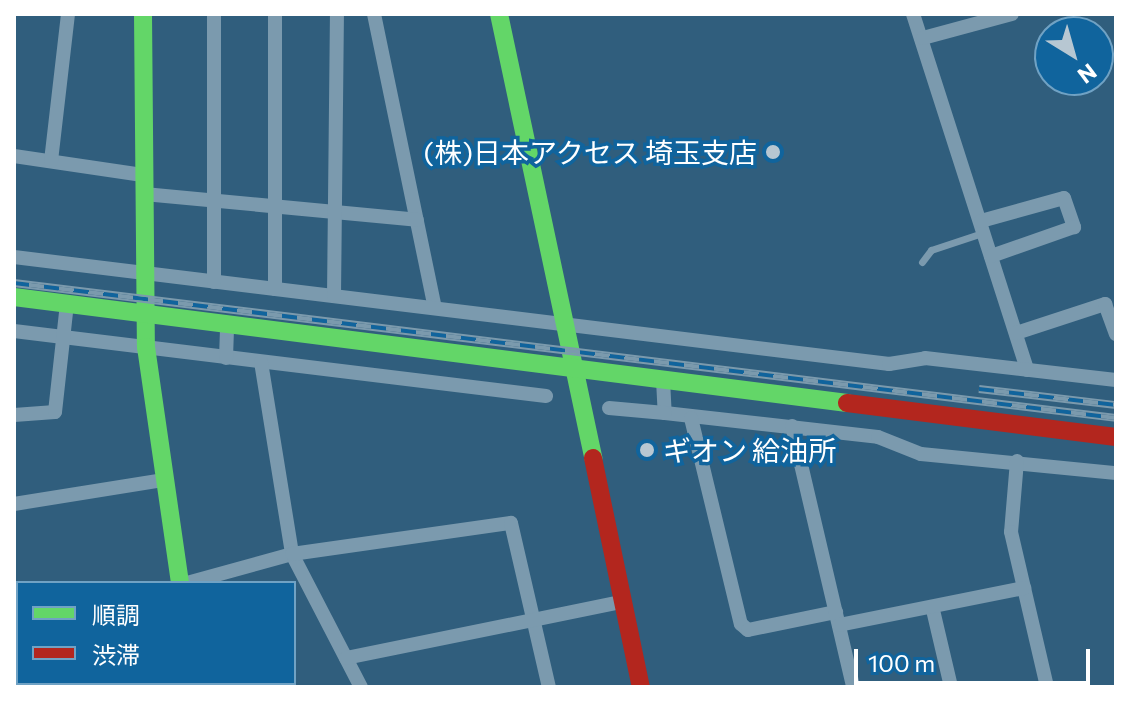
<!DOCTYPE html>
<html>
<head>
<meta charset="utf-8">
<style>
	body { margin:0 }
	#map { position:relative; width:1130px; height:701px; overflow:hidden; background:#305e7d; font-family:Commissioner,"Noto Sans JP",sans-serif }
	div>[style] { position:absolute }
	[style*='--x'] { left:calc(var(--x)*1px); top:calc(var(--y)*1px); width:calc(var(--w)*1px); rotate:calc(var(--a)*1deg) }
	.lane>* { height:7px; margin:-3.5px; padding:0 3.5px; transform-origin:3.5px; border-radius:3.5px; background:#7b9aae }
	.street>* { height:14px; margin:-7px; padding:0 7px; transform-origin:7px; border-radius:7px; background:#7b9aae }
	.fast>* { height:18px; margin:-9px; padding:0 9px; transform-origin:9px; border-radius:9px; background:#63d668 }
	.jam>* { height:18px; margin:-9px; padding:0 9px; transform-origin:9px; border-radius:9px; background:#b3261e }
	.rail>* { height:8px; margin-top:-4px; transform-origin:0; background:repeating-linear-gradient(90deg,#10649d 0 15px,#7b9aad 0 30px); box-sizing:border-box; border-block:2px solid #7b9aad }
	.dots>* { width:22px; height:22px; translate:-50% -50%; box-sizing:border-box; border:4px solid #10649d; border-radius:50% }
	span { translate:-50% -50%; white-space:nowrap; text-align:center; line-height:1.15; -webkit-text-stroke:7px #10649d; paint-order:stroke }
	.poi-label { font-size:28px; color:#fff }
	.right { translate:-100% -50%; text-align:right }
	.left { translate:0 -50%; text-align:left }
	.frame { position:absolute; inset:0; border:16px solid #fff; pointer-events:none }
	.legend { position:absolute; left:16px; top:581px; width:280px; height:104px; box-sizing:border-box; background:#10649d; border:2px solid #70a2c4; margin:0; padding:10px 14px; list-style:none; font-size:24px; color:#fff }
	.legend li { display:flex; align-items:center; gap:16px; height:40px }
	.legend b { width:40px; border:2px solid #70a2c4 }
	.north { position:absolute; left:1034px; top:16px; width:80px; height:80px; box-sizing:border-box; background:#10649d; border:2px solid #70a2c4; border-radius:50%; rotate:143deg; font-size:22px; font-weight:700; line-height:32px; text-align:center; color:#fff }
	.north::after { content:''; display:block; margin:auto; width:28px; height:36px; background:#b7c7d2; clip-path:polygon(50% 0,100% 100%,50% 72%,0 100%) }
	.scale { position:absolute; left:854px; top:649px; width:236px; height:36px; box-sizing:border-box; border:4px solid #fff; border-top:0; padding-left:10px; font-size:24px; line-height:28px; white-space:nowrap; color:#fff; -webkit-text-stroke:6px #10649d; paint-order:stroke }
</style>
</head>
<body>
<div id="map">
	<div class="lane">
		<i style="--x:922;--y:262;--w:15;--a:-53"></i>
		<i style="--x:931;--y:250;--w:54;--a:-18.4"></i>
	</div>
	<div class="street">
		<i style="--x:374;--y:14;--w:300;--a:78.3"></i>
		<i style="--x:913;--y:14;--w:374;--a:72.2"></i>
		<i style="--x:923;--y:38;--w:92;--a:-15.1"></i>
		<i style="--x:14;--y:156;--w:130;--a:8.4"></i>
		<i style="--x:51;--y:161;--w:148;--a:-83.4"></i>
		<i style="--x:144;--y:194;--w:274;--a:5.4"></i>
		<i style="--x:981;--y:221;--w:86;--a:-15.5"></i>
		<i style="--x:1064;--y:198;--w:31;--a:71"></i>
		<i style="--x:1074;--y:227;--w:88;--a:160.7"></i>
		<i style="--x:14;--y:257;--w:882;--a:6.97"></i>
		<i style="--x:889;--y:364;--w:36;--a:-9"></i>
		<i style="--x:925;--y:358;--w:192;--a:6.6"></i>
		<i style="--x:214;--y:282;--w:268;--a:-90"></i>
		<i style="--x:275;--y:289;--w:275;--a:-90"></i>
		<i style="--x:334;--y:296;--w:282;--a:-89.4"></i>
		<i style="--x:14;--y:331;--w:536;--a:6.97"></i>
		<i style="--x:1016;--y:333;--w:94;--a:-18"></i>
		<i style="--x:1105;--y:304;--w:32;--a:70"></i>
		<i style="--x:226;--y:358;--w:35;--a:-88"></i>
		<i style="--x:261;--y:362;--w:194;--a:80.8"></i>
		<i style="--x:292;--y:554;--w:150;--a:62.6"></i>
		<i style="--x:663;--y:380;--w:33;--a:87"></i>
		<i style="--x:665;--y:413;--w:214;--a:6.4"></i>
		<i style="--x:878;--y:437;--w:46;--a:21.6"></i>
		<i style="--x:921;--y:454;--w:196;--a:5.6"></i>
		<i style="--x:609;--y:408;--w:56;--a:5.1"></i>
		<i style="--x:14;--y:415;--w:41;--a:-4.2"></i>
		<i style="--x:55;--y:412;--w:110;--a:-83.7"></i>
		<i style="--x:691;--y:418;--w:212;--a:76.4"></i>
		<i style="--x:741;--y:624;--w:9;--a:41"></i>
		<i style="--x:748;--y:630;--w:90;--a:-11.6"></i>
		<i style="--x:792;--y:426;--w:268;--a:76.8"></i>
		<i style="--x:1017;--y:461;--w:71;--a:94.8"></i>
		<i style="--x:1011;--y:532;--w:159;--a:76.9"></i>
		<i style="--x:14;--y:504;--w:152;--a:-9.1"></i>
		<i style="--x:187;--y:583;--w:109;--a:-15.4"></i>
		<i style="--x:292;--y:554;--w:221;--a:-8.1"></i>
		<i style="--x:511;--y:523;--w:168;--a:77"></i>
		<i style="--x:14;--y:610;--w:4;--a:-14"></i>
		<i style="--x:933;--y:610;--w:79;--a:76.8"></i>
		<i style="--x:839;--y:625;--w:189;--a:-11.3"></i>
		<i style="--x:346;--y:658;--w:281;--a:-11.5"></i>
		<i style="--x:99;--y:683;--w:4;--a:76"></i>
	</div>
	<div class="fast">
		<i style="--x:143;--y:14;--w:333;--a:89.5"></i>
		<i style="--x:146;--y:347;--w:238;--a:81.8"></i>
		<i style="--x:499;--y:14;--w:454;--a:78"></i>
		<i style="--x:14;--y:297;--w:840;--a:7.25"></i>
		<i style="--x:196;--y:683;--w:4;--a:76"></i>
	</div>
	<div class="jam">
		<i style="--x:847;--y:403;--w:271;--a:7.2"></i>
		<i style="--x:593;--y:458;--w:234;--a:78.2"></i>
	</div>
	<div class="rail">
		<i style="--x:14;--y:283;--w:1110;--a:6.98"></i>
		<i style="--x:979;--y:389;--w:138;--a:6.7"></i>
	</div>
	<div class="dots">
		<i style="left:773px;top:152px;background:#b7c7d2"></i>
		<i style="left:647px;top:450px;background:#b7c7d2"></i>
	</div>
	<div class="poi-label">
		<span class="right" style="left:757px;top:152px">(株)日本アクセス 埼玉支店</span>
		<span class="left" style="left:663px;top:450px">ギオン 給油所</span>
	</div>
	<div class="frame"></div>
	<ul class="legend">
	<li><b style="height:10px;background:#63d668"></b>順調</li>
	<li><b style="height:10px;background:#b3261e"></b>渋滞</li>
	</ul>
	<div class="north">N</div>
	<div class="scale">100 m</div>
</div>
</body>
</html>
